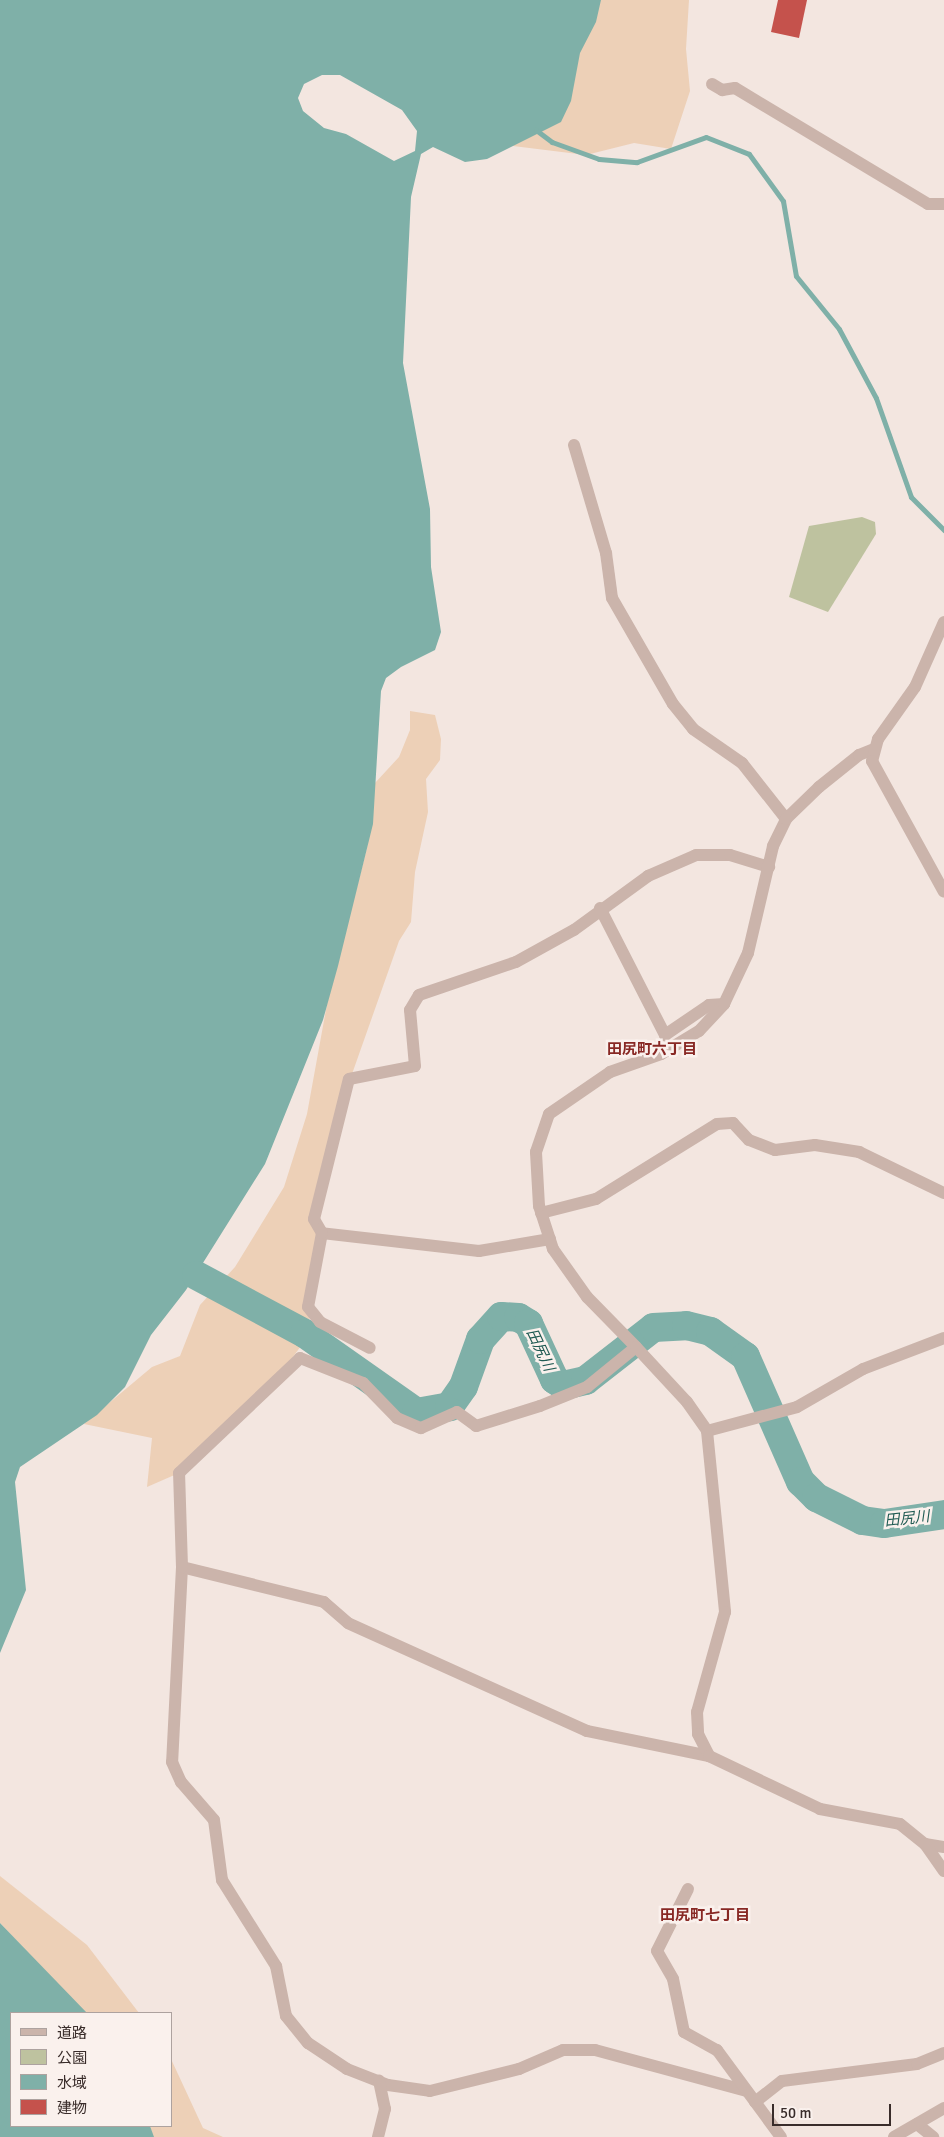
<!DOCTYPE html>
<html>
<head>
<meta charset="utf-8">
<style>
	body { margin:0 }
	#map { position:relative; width:944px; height:2137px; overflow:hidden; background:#f3e6e0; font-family:Signika,"Noto Sans JP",sans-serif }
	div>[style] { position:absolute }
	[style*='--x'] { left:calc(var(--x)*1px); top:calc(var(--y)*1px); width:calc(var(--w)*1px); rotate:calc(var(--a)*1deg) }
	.green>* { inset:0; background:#bec29f }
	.sand>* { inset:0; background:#edd0b7 }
	.water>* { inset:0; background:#7fb0a8 }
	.stream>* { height:5px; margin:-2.5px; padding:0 2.5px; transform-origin:2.5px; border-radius:2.5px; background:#7fb0a8 }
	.river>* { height:29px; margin:-14.5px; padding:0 14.5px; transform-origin:14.5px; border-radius:14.5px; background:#7fb0a8 }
	.building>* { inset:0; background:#c5524c }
	.minor>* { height:12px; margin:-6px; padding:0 6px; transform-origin:6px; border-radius:6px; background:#cbb4ab }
	.tertiary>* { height:12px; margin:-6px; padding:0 6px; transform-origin:6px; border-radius:6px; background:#cbb4ab }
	span { translate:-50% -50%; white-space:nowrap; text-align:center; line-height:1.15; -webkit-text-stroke:5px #faf1ed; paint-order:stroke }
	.neighbourhood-label { font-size:15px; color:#882824; font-weight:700 }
	.water-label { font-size:15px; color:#205b53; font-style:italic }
	.legend { position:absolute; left:10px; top:2012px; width:162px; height:115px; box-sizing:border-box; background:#faf1ed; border:1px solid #ada29f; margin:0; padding:6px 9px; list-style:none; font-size:15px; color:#392c2a }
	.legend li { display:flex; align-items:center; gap:10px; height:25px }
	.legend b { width:25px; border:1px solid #ada29f }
	.scale { position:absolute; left:772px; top:2104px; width:119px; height:22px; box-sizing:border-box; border:2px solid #392c2a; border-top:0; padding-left:6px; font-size:15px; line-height:18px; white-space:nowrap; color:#392c2a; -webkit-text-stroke:4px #faf1ed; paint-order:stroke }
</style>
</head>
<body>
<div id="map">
	<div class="green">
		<i style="clip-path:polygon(862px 517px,875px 522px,876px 534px,828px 612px,789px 597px,809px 526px)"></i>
	</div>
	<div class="sand">
		<i style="clip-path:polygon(574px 0,689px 0,686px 49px,690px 91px,671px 149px,634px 143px,586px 155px,513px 146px)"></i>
		<i style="clip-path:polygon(410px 711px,435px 715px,441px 739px,440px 760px,426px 779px,428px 812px,415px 872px,411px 922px,399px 941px,346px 1091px,319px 1200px,308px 1336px,278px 1378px,179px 1473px,147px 1487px,152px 1438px,84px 1424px,152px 1367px,180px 1356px,200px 1305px,235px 1267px,284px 1187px,307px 1114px,327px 1004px,367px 848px,375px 783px,399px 757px,410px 730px)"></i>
		<i style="clip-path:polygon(0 1876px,87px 1945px,139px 2013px,85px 2013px,0 1923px)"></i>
		<i style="clip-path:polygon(171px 2059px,203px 2128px,223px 2137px,153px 2137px,150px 2126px,171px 2126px)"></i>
	</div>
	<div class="water">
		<i style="clip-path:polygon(evenodd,0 0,601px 0,596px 22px,580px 53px,571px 101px,561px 122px,487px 159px,465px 162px,433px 147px,421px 154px,411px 197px,403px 363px,430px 509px,431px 567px,441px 632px,435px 650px,401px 667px,386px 678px,381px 691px,373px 824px,338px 966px,323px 1020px,265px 1164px,186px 1290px,151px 1335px,125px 1387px,97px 1415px,20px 1467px,15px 1482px,26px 1590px,0 1653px,0 0,322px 75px,340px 75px,402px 110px,417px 131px,415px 151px,394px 161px,346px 134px,324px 128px,303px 111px,298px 98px,304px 84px,322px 75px)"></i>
		<i style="clip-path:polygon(0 1923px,87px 2013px,11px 2013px,11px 2126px,150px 2126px,154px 2137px,0 2137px)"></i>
	</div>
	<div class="stream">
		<i style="--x:536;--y:130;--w:20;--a:37"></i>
		<i style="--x:552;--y:142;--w:50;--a:19.9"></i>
		<i style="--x:599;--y:159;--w:38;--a:5"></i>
		<i style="--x:637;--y:162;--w:73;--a:-19.9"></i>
		<i style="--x:706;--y:137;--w:46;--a:21.6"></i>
		<i style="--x:749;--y:154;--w:58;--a:54.1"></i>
		<i style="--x:783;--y:201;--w:76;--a:80.2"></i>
		<i style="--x:796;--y:276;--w:68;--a:50.9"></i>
		<i style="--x:839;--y:329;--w:78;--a:61.8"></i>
		<i style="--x:876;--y:398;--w:105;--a:70.5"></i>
		<i style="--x:911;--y:497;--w:47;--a:45"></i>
	</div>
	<div class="river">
		<i style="--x:196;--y:1275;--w:123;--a:28.2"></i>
		<i style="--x:304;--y:1333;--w:137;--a:35.2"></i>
		<i style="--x:416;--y:1412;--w:34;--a:-10"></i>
		<i style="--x:449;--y:1406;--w:24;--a:-55"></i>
		<i style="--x:463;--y:1386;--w:50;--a:-70.1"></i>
		<i style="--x:480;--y:1339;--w:31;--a:-48"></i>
		<i style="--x:501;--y:1316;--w:17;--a:3"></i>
		<i style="--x:518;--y:1317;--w:12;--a:31"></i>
		<i style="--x:528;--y:1323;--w:62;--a:65.1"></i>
		<i style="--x:554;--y:1379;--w:11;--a:34"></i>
		<i style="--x:563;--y:1385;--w:23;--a:-13"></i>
		<i style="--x:585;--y:1380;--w:86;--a:-37.9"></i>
		<i style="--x:653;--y:1327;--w:33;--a:-3"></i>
		<i style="--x:686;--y:1325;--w:25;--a:14"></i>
		<i style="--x:710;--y:1331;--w:43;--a:35.5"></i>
		<i style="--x:745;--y:1356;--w:137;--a:66.3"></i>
		<i style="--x:800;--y:1481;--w:23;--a:45"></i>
		<i style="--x:816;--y:1497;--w:51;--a:26.6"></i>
		<i style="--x:862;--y:1520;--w:22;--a:8"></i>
		<i style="--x:884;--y:1523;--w:61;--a:-8.5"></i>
	</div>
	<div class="building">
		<i style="clip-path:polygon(778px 0,807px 0,799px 38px,771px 32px)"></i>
	</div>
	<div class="minor">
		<i style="--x:712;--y:84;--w:12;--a:31"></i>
		<i style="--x:722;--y:90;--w:13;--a:-9"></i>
		<i style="--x:735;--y:88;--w:225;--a:31"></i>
		<i style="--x:928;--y:204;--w:16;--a:0"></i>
		<i style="--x:574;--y:445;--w:113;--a:73.5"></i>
		<i style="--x:606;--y:553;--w:45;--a:82.4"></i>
		<i style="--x:612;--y:598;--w:122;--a:60.1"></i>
		<i style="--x:673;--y:704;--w:32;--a:51"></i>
		<i style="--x:693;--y:729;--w:60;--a:34.8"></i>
		<i style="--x:742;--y:763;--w:71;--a:51.8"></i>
		<i style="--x:600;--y:908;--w:143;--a:62.9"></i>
		<i style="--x:665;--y:1035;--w:53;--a:-34.3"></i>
		<i style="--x:709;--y:1005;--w:15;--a:-4"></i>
		<i style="--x:541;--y:1213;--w:57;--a:-14.3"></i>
		<i style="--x:596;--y:1199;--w:142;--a:-31.8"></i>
		<i style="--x:717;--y:1124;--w:16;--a:-4"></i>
		<i style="--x:733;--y:1123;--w:23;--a:47"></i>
		<i style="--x:749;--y:1140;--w:28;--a:21"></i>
		<i style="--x:775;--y:1150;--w:40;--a:-7.1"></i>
		<i style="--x:815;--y:1145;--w:45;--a:9"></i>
		<i style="--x:859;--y:1152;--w:94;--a:25.8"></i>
		<i style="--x:322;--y:1233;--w:75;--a:100.7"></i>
		<i style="--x:308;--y:1307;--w:19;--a:51"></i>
		<i style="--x:320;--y:1322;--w:56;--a:27.5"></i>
		<i style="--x:550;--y:1239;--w:72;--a:170.4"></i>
		<i style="--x:479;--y:1251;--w:158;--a:-173.5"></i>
		<i style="--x:322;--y:1233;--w:16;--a:-120"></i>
		<i style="--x:314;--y:1219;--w:144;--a:-76"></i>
		<i style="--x:349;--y:1079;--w:67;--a:-11.1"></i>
		<i style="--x:415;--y:1066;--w:56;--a:-95.1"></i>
		<i style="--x:410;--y:1010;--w:17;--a:-59"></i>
		<i style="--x:419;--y:995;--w:102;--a:-18.8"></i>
		<i style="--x:516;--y:962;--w:66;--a:-28.9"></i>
		<i style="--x:574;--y:930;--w:92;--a:-36.1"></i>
		<i style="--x:648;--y:876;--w:52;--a:-23.6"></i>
		<i style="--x:696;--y:855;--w:34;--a:0"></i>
		<i style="--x:730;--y:855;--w:41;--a:17.1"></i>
		<i style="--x:707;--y:1431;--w:93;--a:-14.9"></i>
		<i style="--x:797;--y:1407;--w:76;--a:-29.9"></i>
		<i style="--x:863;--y:1369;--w:87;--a:-20.9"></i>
		<i style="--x:182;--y:1567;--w:195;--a:92.9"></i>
		<i style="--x:172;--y:1762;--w:22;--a:66"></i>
		<i style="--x:181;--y:1782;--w:50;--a:49"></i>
		<i style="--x:214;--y:1820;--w:61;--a:82.4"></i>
		<i style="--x:222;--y:1880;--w:102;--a:57.9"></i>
		<i style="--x:276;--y:1966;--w:51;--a:78.7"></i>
		<i style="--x:286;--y:2016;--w:35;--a:51"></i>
		<i style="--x:308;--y:2043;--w:47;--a:33.7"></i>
		<i style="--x:347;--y:2069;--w:44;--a:21.3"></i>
		<i style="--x:388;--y:2085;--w:42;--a:8.1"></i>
		<i style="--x:430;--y:2091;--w:92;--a:-13.9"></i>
		<i style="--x:519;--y:2069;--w:48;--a:-23.4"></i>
		<i style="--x:563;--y:2050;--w:32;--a:0"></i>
		<i style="--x:595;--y:2050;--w:157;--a:15.1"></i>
		<i style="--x:709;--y:1756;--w:125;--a:-168.4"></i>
		<i style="--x:587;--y:1731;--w:262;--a:-155.7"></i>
		<i style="--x:348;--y:1623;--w:32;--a:-139"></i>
		<i style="--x:324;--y:1602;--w:146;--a:-166.2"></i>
		<i style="--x:182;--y:1567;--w:94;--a:-91.8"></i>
		<i style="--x:179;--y:1473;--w:167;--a:-43.5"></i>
		<i style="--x:300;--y:1358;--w:68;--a:21.6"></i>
		<i style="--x:363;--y:1383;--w:49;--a:45.8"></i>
		<i style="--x:397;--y:1418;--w:26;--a:23"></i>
		<i style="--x:421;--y:1428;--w:39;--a:-24"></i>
		<i style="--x:457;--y:1412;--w:24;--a:36"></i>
		<i style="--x:476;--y:1426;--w:67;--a:-17.4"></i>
		<i style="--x:540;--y:1406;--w:51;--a:-22"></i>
		<i style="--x:587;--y:1387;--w:63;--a:-39.2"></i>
		<i style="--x:636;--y:1347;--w:70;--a:-134.4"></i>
		<i style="--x:587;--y:1297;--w:59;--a:-125.3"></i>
		<i style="--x:553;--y:1249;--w:45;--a:-108"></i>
		<i style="--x:539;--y:1206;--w:54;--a:-93.2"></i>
		<i style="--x:536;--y:1152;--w:40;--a:-71.1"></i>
		<i style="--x:549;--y:1114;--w:74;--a:-34.5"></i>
		<i style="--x:610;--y:1072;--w:54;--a:-19.4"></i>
		<i style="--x:661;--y:1054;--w:44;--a:-31.2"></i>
		<i style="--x:699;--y:1031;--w:37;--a:-47"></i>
		<i style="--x:724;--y:1004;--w:56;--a:-64.8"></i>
		<i style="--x:748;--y:953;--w:110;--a:-76.8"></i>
		<i style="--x:773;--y:846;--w:30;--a:-64"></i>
		<i style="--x:786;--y:819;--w:46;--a:-44.1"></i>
		<i style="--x:819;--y:787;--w:51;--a:-38.7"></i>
		<i style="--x:859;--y:755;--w:16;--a:-22"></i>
		<i style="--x:925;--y:1844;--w:19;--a:9"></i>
		<i style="--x:688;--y:1889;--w:69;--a:116.6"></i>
		<i style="--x:657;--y:1951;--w:32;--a:60"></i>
		<i style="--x:673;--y:1979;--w:54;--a:78.3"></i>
		<i style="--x:684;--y:2032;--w:38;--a:29"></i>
		<i style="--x:717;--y:2050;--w:108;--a:53.7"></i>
		<i style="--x:755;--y:2102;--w:34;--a:-38"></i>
		<i style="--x:782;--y:2081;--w:136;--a:-7.2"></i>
		<i style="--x:917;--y:2064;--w:29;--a:-22"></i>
		<i style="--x:917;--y:2124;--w:21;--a:39"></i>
		<i style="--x:378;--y:2137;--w:29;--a:-76"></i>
		<i style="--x:385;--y:2109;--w:29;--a:-102"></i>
		<i style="--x:894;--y:2137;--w:58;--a:-30.1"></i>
	</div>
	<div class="tertiary">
		<i style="--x:944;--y:622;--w:71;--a:114"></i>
		<i style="--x:915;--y:687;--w:64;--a:125.4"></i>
		<i style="--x:878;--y:739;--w:23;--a:105"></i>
		<i style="--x:872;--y:761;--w:149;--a:61.2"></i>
		<i style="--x:636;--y:1347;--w:75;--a:47.2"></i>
		<i style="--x:687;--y:1402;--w:35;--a:55"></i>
		<i style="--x:707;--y:1431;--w:182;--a:84.3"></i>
		<i style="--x:725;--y:1612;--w:104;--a:105.6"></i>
		<i style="--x:697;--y:1712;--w:22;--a:87"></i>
		<i style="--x:698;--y:1734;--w:25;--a:63"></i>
		<i style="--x:709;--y:1756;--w:123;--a:25.5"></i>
		<i style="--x:820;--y:1809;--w:81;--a:10.6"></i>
		<i style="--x:900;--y:1824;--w:32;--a:39"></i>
		<i style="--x:925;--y:1844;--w:33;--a:55"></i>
	</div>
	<div class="neighbourhood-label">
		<span style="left:652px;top:1050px">田尻町六丁目</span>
		<span style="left:705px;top:1916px">田尻町七丁目</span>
	</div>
	<div class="water-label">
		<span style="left:540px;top:1350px;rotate:65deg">田尻川</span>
		<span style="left:907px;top:1519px;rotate:-6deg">田尻川</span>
	</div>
	<ul class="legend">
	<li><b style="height:6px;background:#cbb4ab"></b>道路</li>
	<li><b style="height:14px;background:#bec29f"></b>公園</li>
	<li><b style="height:14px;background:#7fb0a8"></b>水域</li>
	<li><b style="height:14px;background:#c5524c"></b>建物</li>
	</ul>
	<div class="scale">50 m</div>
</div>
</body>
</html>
